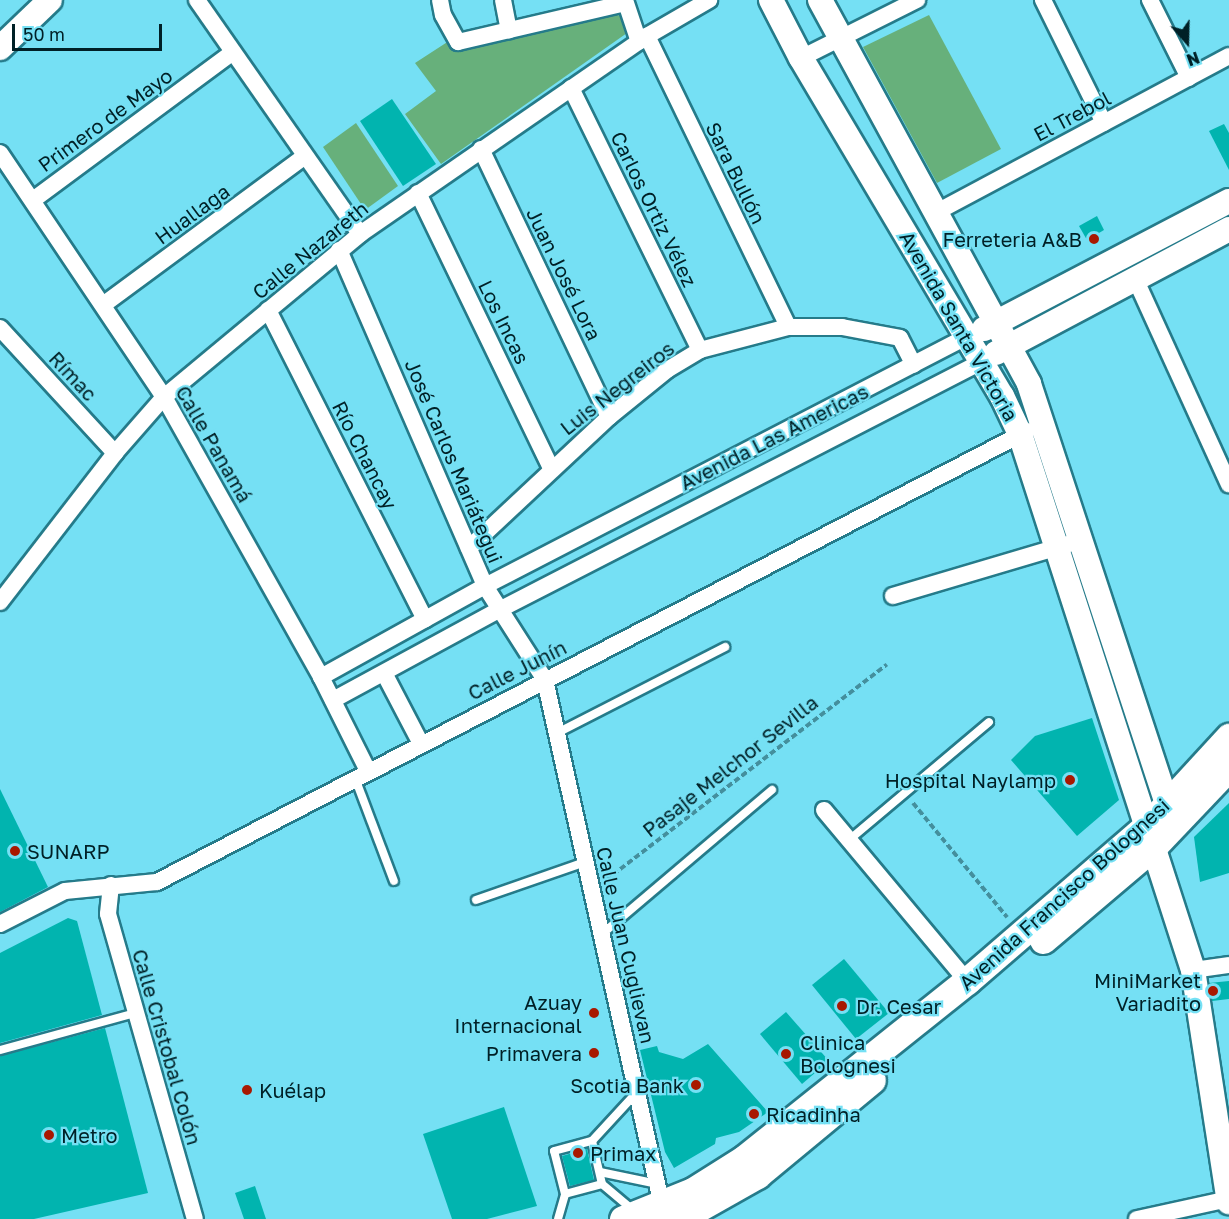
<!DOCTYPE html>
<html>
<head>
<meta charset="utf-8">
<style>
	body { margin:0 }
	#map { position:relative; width:1229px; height:1219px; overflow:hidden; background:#75e0f4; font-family:"Golos Text",sans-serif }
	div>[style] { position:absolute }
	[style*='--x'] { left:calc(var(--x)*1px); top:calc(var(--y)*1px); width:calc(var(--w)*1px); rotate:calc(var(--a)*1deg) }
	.green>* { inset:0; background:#67b07b }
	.building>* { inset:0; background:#01b4af }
	.path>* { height:4px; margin-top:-2px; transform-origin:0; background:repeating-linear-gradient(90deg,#448f9d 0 6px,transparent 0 9px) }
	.roads { filter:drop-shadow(2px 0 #257b8a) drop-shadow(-2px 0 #257b8a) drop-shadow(0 2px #257b8a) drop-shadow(0 -2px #257b8a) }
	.lane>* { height:8px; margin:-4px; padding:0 4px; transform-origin:4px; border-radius:4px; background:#fff }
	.street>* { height:16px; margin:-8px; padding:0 8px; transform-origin:8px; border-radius:8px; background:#fff }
	.secondary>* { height:24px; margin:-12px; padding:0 12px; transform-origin:12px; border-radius:12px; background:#fff }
	.primary>* { height:27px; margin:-13.5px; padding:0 13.5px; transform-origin:13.5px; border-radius:13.5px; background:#fff }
	.dots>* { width:16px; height:16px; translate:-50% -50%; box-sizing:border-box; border:3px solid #75e0f4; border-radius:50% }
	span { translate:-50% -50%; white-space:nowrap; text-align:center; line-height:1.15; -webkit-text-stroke:4.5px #75e0f4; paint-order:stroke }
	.street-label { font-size:20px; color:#002026 }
	.poi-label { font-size:20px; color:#002026 }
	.right { translate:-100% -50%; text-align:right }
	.left { translate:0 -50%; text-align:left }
	.north { position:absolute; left:1157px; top:12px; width:60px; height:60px; -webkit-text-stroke:4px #75e0f4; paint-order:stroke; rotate:160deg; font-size:16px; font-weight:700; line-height:24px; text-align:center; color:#002026 }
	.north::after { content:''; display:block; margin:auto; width:21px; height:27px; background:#002026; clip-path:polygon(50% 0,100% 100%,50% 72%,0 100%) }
	.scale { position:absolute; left:12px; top:24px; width:150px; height:27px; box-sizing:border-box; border:3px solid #002026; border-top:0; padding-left:8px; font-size:18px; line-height:21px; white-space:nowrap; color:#002026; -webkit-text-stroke:4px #75e0f4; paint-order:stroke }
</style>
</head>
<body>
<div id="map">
	<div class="green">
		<i style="clip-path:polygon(611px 14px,623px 16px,627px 33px,441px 164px,405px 114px,436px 91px,415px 63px,452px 39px,464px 50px)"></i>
		<i style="clip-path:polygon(929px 15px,1001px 149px,937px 183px,863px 47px)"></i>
		<i style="clip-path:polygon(356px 123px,398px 186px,365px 210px,323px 147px)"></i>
	</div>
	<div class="building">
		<i style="clip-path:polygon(392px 99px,436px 164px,403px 186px,360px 121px)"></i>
		<i style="clip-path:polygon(1224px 124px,1229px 133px,1229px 170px,1209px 131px)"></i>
		<i style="clip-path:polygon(1097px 216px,1104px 230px,1087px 240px,1079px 226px)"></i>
		<i style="clip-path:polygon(1092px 718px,1119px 800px,1077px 836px,1011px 760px,1035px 736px)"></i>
		<i style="clip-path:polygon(0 789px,48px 887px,0 912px)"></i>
		<i style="clip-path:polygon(1229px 803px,1229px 873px,1200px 882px,1194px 837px)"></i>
		<i style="clip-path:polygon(68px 918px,77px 921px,102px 1015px,0 1043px,0 953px)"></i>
		<i style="clip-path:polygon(844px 959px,889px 1013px,856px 1039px,812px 985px)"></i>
		<i style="clip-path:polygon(1229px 981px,1229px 999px,1212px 1001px,1209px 983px)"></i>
		<i style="clip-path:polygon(786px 1012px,829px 1061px,802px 1084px,760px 1034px)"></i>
		<i style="clip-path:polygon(105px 1028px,148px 1193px,34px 1219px,0 1219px,0 1056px)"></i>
		<i style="clip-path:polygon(708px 1044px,768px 1112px,739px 1132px,716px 1138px,715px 1144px,674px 1168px,665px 1152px,640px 1050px,657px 1046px,659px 1052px,683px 1059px)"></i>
		<i style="clip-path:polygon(504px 1107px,537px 1206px,487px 1219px,452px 1219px,423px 1134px)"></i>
		<i style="clip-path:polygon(587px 1149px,594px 1180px,570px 1186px,562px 1156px)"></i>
		<i style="clip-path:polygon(255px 1186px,266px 1219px,244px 1219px,235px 1193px)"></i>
	</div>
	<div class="path">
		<i style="--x:913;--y:803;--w:148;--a:50.5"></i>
		<i style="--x:606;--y:880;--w:354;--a:-37.5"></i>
	</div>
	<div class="roads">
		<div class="lane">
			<i style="--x:557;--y:733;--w:189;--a:-27.1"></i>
			<i style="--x:355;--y:778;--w:110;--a:69.3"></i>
			<i style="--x:849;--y:840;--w:183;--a:-40.1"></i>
			<i style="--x:476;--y:900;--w:115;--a:-19.2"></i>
			<i style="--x:602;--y:934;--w:223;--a:-40.3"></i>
			<i style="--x:0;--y:1050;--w:140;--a:-15.3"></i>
			<i style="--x:600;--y:1172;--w:59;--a:11.7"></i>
			<i style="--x:602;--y:1184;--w:44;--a:-103.1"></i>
			<i style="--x:592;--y:1141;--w:67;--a:-47.4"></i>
			<i style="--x:565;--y:1194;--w:44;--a:-104.3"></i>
			<i style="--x:554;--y:1151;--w:39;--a:-15"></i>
			<i style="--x:558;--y:1219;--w:26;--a:-74"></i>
			<i style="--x:565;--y:1194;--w:38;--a:-15"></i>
			<i style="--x:602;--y:1184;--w:40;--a:40"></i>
		</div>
		<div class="street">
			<i style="--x:197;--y:0;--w:285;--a:55.1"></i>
			<i style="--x:440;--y:0;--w:15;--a:79"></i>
			<i style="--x:443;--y:15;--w:31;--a:61"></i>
			<i style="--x:458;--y:42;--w:171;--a:-13.1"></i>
			<i style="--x:503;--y:0;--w:31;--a:79"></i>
			<i style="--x:625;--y:0;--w:44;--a:71.6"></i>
			<i style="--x:1043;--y:0;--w:137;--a:63.6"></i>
			<i style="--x:1150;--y:0;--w:87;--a:63.4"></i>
			<i style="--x:647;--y:36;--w:323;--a:64.1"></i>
			<i style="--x:801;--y:58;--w:130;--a:-26.6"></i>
			<i style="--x:571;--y:88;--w:292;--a:63.8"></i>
			<i style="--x:481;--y:149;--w:297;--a:64.5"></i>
			<i style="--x:0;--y:153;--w:294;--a:56.1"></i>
			<i style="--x:164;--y:397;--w:321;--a:60.7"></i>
			<i style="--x:321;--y:677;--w:105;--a:63.4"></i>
			<i style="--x:418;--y:193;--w:305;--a:64.2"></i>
			<i style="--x:33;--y:200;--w:247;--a:-36.5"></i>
			<i style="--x:935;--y:213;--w:333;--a:-28.1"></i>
			<i style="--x:339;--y:250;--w:366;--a:66.5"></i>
			<i style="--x:485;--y:586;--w:112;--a:57.4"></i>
			<i style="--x:545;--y:680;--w:552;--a:77.45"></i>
			<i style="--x:1134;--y:276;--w:229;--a:65.5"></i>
			<i style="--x:103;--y:305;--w:251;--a:-36.4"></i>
			<i style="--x:268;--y:310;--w:347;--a:63.1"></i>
			<i style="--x:0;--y:328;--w:170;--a:47.4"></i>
			<i style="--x:469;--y:548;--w:192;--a:-43.1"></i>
			<i style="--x:609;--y:417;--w:75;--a:-39"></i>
			<i style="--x:667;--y:370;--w:39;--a:-31"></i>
			<i style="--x:700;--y:350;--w:91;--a:-14.6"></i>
			<i style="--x:788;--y:327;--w:54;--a:0"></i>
			<i style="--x:842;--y:327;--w:59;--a:10.7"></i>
			<i style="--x:900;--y:338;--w:30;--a:63"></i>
			<i style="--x:893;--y:596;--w:197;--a:-16.5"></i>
			<i style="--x:0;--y:602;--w:188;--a:-52.3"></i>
			<i style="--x:115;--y:453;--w:74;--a:-48.8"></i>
			<i style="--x:164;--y:397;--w:255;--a:-39.7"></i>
			<i style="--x:360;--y:234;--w:349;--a:-34.6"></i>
			<i style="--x:647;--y:36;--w:72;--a:-30.1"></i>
			<i style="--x:384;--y:673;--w:78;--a:62.4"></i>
			<i style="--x:321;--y:677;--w:188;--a:-29"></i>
			<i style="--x:485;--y:586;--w:542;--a:-27.37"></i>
			<i style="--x:333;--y:700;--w:189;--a:-28.5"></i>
			<i style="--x:499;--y:610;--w:542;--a:-27.23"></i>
			<i style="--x:824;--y:810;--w:223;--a:50.1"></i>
			<i style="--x:111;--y:885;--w:29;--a:96"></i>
			<i style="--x:108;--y:914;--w:317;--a:74.1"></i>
			<i style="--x:0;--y:924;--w:73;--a:-26.9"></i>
			<i style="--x:65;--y:891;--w:92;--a:-5.6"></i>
			<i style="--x:157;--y:882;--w:980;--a:-27.4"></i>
			<i style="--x:1193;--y:970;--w:36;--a:-8"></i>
			<i style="--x:1137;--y:1219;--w:94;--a:-12.3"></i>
		</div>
		<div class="secondary">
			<i style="--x:771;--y:0;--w:65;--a:62.7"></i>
			<i style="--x:801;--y:58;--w:393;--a:59.3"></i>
			<i style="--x:1002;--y:396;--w:42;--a:64.7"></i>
			<i style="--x:1020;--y:434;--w:563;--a:72.11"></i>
			<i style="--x:1193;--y:970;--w:235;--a:81.2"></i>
			<i style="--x:820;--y:0;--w:437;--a:61.4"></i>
			<i style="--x:1029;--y:384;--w:459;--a:71.8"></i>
			<i style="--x:0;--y:48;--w:69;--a:-43.8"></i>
			<i style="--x:984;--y:329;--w:276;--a:-27.6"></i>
			<i style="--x:996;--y:353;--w:264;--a:-28"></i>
		</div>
		<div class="primary">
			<i style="--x:1043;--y:940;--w:147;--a:-40.3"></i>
			<i style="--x:1155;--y:845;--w:108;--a:-46.5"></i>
			<i style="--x:623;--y:1219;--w:75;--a:-21.8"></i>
			<i style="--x:693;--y:1191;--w:62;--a:-32.4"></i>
			<i style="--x:745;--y:1158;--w:284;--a:-38.6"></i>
			<i style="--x:967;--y:981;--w:239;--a:-40.8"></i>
			<i style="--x:1148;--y:825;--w:120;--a:-47.4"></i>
			<i style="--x:679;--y:1219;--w:90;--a:-29.4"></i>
			<i style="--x:757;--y:1175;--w:149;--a:-39.6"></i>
		</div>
	</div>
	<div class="dots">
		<i style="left:1094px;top:239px;background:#a81800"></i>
		<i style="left:1070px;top:780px;background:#a81800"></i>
		<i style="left:15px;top:851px;background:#a81800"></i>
		<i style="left:1213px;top:991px;background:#a81800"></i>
		<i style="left:842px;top:1006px;background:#a81800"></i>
		<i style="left:594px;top:1013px;background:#a81800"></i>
		<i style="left:594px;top:1053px;background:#a81800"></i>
		<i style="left:786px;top:1054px;background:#a81800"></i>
		<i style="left:696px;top:1085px;background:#a81800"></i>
		<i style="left:247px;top:1090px;background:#a81800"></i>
		<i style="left:754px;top:1114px;background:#a81800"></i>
		<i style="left:49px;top:1135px;background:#a81800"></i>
		<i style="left:578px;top:1153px;background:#a81800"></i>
	</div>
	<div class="street-label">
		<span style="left:1072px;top:116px;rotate:-28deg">El Trebol</span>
		<span style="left:105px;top:120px;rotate:-36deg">Primero de Mayo</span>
		<span style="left:736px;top:173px;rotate:64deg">Sara Bullón</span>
		<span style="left:654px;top:209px;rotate:64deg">Carlos Ortiz Vélez</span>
		<span style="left:192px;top:214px;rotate:-36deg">Huallaga</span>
		<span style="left:310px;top:250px;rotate:-39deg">Calle Nazareth</span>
		<span style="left:564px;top:274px;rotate:64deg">Juan José Lora</span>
		<span style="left:504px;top:322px;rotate:64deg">Los Incas</span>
		<span style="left:959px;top:326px;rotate:60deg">Avenida Santa Victoria</span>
		<span style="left:73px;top:376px;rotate:47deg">Rímac</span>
		<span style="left:617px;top:388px;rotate:-38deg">Luis Negreiros</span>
		<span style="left:774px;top:437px;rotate:-27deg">Avenida Las Americas</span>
		<span style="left:214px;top:444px;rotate:60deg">Calle Panamá</span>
		<span style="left:365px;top:455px;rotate:63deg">Río Chancay</span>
		<span style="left:454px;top:461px;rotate:67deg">José Carlos Mariátegui</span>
		<span style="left:517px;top:670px;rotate:-27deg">Calle Junín</span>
		<span style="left:730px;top:766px;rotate:-38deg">Pasaje Melchor Sevilla</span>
		<span style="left:1064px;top:894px;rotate:-42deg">Avenida Francisco Bolognesi</span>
		<span style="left:626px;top:945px;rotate:77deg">Calle Juan Cuglievan</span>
		<span style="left:167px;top:1047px;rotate:74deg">Calle Cristobal Colón</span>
	</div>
	<div class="poi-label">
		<span class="right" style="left:1082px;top:239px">Ferreteria A&amp;B</span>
		<span class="right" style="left:1056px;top:780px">Hospital Naylamp</span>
		<span class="left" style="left:27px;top:851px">SUNARP</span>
		<span class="right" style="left:1201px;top:992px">MiniMarket<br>Variadito</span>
		<span class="right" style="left:582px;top:1014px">Azuay<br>Internacional</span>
		<span class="left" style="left:856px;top:1006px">Dr. Cesar</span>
		<span class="left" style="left:800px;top:1054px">Clinica<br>Bolognesi</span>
		<span class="right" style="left:582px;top:1053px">Primavera</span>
		<span class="right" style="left:684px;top:1085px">Scotia Bank</span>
		<span class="left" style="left:259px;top:1090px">Kuélap</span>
		<span class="left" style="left:766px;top:1114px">Ricadinha</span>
		<span class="left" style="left:61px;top:1135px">Metro</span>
		<span class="left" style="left:590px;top:1153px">Primax</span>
	</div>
	<div class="north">N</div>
	<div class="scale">50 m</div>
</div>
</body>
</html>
